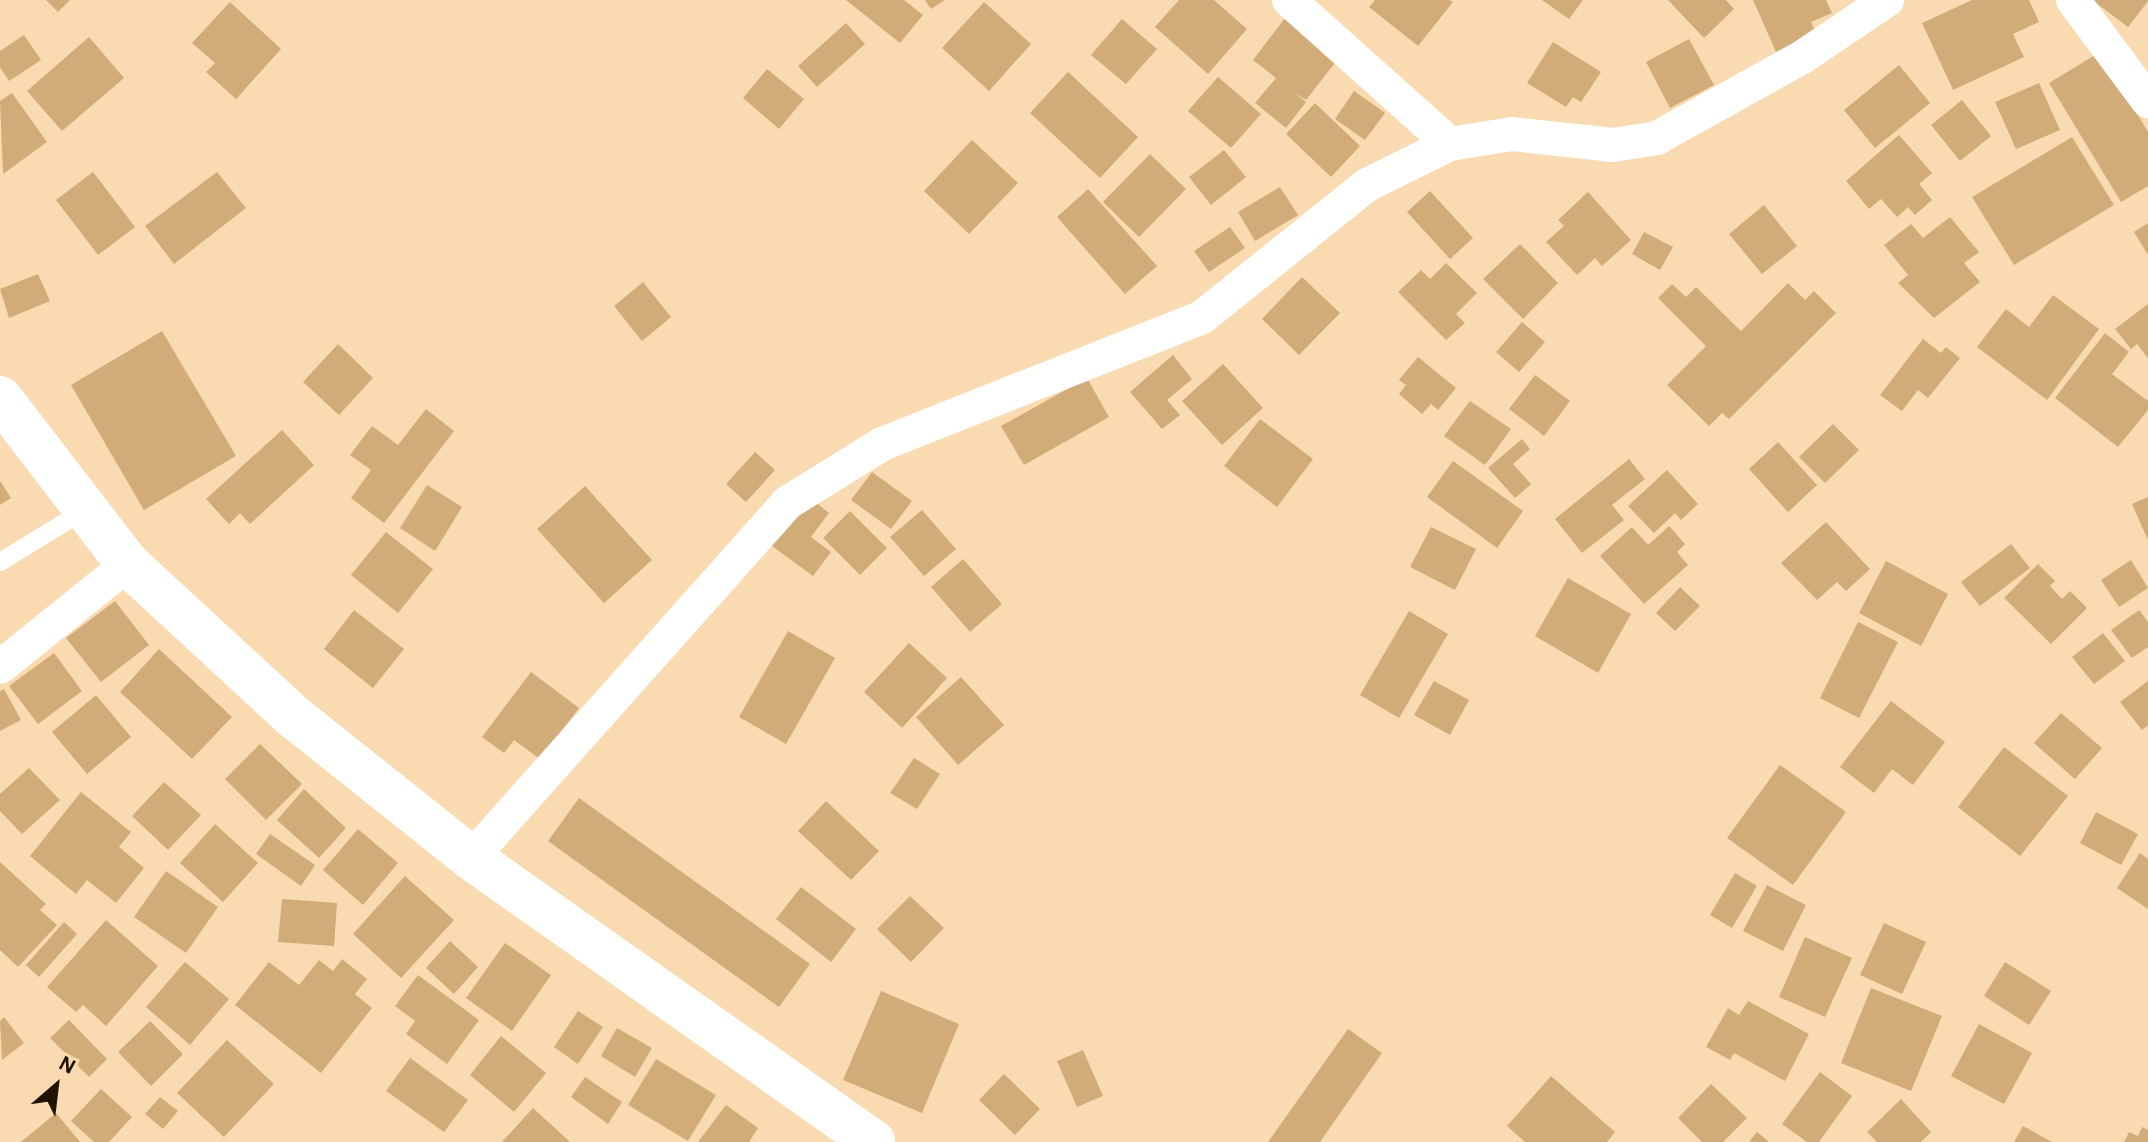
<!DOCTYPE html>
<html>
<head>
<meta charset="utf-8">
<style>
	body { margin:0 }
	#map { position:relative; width:2148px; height:1142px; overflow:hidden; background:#f9dab1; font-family:"Alegreya Sans",sans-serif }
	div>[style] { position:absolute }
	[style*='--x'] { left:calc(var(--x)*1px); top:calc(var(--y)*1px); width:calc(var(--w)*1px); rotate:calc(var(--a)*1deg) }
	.building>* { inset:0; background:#d1ac79 }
	.service>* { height:18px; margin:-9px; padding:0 9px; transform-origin:9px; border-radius:9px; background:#fff }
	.minor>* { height:34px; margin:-17px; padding:0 17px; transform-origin:17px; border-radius:17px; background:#fff }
	.primary>* { height:44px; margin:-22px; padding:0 22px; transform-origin:22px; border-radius:22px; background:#fff }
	span { translate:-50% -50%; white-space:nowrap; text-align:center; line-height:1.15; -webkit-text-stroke:8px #f9dab1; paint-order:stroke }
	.north { position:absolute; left:16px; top:1046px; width:80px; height:80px; -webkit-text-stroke:6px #f9dab1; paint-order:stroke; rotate:28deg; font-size:22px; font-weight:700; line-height:32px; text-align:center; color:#211301 }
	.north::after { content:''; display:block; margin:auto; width:28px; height:36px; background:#211301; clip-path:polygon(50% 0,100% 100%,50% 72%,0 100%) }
</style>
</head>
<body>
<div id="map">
	<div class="building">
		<i style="clip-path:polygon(46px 0,70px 0,58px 12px)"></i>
		<i style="clip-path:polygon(846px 0,904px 0,923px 15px,900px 43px)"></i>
		<i style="clip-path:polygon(925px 0,945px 0,931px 9px)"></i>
		<i style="clip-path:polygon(1179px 0,1214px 0,1247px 29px,1208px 74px,1155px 27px)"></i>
		<i style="clip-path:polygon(1375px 0,1449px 0,1453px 2px,1418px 46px,1369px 7px)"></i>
		<i style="clip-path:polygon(1542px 0,1583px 0,1569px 19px)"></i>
		<i style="clip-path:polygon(1668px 0,1726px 0,1734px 9px,1704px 38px)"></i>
		<i style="clip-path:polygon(1753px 0,1826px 0,1832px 13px,1811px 22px,1818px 37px,1777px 54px)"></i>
		<i style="clip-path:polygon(1972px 0,2029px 0,2039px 22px,2013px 34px,2024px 57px,1953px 90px,1922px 23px)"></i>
		<i style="clip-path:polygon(2092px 0,2148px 0,2148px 1px,2128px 27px)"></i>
		<i style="clip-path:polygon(230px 2px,281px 49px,236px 99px,206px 72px,215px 63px,192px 43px)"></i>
		<i style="clip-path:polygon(984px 2px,1031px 44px,989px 91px,942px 48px)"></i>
		<i style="clip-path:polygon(1288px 14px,1341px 55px,1306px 100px,1294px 92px,1306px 102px,1286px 128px,1255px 103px,1276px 78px,1253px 60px)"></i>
		<i style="clip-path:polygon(1122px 19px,1157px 49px,1126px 84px,1091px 55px)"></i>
		<i style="clip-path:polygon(846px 23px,865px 44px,817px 87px,798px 66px)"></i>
		<i style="clip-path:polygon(24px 35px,41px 60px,9px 81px,0 67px,0 51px)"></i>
		<i style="clip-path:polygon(89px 37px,124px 78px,62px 131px,27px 91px)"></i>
		<i style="clip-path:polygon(1689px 39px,1714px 85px,1670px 108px,1646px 62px)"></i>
		<i style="clip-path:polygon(1553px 42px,1601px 72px,1581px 102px,1573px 97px,1566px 107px,1527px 83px)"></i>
		<i style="clip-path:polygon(2100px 52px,2148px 132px,2148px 186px,2121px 202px,2049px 83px)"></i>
		<i style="clip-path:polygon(1899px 65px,1930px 103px,1875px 148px,1844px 110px)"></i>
		<i style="clip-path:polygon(767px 69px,804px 99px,779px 129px,743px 98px)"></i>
		<i style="clip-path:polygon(1068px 72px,1138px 137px,1100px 178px,1030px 113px)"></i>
		<i style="clip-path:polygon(1218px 77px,1261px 114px,1231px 148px,1188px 111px)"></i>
		<i style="clip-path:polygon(2039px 83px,2060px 130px,2016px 149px,1995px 102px)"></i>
		<i style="clip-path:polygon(1354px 91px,1385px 113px,1365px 140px,1335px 119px)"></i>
		<i style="clip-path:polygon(12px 93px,47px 142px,3px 174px,0 101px)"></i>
		<i style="clip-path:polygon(1962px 100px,1991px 136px,1960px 161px,1931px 125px)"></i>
		<i style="clip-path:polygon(1315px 103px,1360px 146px,1331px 177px,1286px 134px)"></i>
		<i style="clip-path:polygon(1899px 135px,1932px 173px,1919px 184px,1932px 200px,1915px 215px,1908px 207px,1897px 217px,1881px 199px,1869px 209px,1846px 181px)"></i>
		<i style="clip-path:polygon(2072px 137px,2114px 205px,2014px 265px,1972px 197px)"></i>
		<i style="clip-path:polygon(972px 140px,1018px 183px,969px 234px,924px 191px)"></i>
		<i style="clip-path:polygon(1224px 150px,1246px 177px,1211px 205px,1189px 177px)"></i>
		<i style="clip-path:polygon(1150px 154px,1186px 189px,1139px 237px,1103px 202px)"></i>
		<i style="clip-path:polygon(93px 172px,135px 227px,98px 255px,56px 200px)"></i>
		<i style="clip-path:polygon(217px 172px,246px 208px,174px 264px,145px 226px)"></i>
		<i style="clip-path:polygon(1280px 187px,1298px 215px,1255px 241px,1238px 212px)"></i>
		<i style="clip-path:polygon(1088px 189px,1157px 266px,1125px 294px,1057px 217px)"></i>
		<i style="clip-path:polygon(1430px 191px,1473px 238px,1450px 259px,1407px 212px)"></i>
		<i style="clip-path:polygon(1588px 192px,1631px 240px,1602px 266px,1595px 258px,1577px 275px,1546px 242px,1564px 226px,1558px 220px)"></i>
		<i style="clip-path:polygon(1764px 205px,1797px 246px,1762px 274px,1729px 234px)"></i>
		<i style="clip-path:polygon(1950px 217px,1979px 252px,1964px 263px,1980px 282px,1934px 318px,1898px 283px,1908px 275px,1884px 245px,1911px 224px,1923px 238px)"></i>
		<i style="clip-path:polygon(2148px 223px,2148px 255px,2134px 232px)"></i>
		<i style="clip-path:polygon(1230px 227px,1245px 248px,1209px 272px,1194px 251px)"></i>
		<i style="clip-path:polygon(1644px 232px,1673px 247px,1660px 270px,1632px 254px)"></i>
		<i style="clip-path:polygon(1520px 244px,1558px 283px,1523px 319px,1483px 279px)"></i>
		<i style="clip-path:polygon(1446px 263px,1477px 293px,1456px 314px,1465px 323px,1446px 340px,1398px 292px,1421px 270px,1430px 279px)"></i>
		<i style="clip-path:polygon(38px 274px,50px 301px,9px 318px,0 289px)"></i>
		<i style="clip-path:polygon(1302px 277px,1340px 313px,1299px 355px,1262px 319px)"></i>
		<i style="clip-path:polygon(643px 282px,671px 317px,642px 341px,614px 306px)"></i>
		<i style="clip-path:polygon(1788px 283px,1805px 300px,1814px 291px,1836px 313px,1729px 419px,1722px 413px,1709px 426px,1667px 385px,1706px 346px,1658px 298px,1672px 284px,1686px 297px,1696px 287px,1741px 331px)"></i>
		<i style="clip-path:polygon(2053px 295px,2099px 329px,2047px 400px,1977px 347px,2006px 309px,2029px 327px)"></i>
		<i style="clip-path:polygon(2148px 304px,2148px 358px,2137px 344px,2131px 349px,2115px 329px)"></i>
		<i style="clip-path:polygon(1522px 322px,1545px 342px,1519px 372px,1496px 352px)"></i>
		<i style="clip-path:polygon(162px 331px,236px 456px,144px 510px,71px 385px)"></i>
		<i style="clip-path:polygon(2105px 333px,2129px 352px,2112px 374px,2148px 401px,2148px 410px,2118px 447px,2055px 398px)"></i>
		<i style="clip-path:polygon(1923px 339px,1941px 353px,1946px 347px,1960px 358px,1928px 398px,1918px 390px,1902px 411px,1880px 395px)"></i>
		<i style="clip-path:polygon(338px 344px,373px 378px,339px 415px,303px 382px)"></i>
		<i style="clip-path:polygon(1173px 355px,1192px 379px,1167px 400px,1180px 415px,1162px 429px,1130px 392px)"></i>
		<i style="clip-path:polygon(1418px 357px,1456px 388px,1438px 410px,1431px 404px,1422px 414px,1399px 394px,1406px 385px,1399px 380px)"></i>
		<i style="clip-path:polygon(1223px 364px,1263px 408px,1222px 445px,1182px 401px)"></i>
		<i style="clip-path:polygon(1535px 375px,1570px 401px,1544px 436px,1509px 409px)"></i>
		<i style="clip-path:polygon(1087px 378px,1109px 417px,1024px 465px,1001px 426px)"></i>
		<i style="clip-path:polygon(1470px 401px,1511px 429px,1485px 465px,1444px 436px)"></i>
		<i style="clip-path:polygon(426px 409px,454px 431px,384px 523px,351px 498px,371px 470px,350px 455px,372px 426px,398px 445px)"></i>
		<i style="clip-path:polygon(1260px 419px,1313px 459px,1277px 507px,1224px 466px)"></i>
		<i style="clip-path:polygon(1833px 424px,1859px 450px,1825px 483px,1799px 457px)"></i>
		<i style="clip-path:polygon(282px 430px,314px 465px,250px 524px,240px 513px,229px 524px,206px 499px)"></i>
		<i style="clip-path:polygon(1522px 439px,1530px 449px,1513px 464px,1531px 484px,1515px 498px,1488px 468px)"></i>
		<i style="clip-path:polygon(1778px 442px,1817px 485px,1788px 512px,1749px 469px)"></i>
		<i style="clip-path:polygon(755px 452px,775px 470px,746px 502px,726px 484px)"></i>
		<i style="clip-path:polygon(1629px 459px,1645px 479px,1612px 505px,1624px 520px,1582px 553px,1555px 519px)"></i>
		<i style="clip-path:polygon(1453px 461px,1523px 511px,1497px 548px,1427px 497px)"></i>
		<i style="clip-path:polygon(1667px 470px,1698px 504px,1681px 520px,1675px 513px,1654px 533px,1628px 506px)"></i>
		<i style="clip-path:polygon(872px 472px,912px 501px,891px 529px,851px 500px)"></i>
		<i style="clip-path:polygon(0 481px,11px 498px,0 505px)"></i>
		<i style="clip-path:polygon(427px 485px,462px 507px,435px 551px,400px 528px)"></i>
		<i style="clip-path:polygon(585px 486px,652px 560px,604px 603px,537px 529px)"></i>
		<i style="clip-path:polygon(809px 497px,829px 513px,811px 537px,831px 552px,813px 576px,772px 546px)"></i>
		<i style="clip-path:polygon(2148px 497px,2148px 540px,2132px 504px)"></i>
		<i style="clip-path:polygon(922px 510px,956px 549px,924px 576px,890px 537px)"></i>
		<i style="clip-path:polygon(850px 511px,887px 548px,860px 575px,823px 538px)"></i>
		<i style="clip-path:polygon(1826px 522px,1870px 569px,1846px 591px,1837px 582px,1817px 600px,1781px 563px)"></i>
		<i style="clip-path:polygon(1669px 526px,1685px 544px,1677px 552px,1688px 565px,1644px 604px,1600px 556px,1632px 527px,1648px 545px)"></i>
		<i style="clip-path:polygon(1431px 527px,1476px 549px,1455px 590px,1410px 567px)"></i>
		<i style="clip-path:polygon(386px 532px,433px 569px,398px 613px,351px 575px)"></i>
		<i style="clip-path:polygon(2011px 544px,2030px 568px,1980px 606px,1961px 582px)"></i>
		<i style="clip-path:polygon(963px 559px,1002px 604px,970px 632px,931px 587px)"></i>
		<i style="clip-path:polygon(2131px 560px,2148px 588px,2119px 607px,2101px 580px)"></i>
		<i style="clip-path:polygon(1886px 561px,1948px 594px,1921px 646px,1859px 613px)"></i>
		<i style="clip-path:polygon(2038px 564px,2055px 581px,2050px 586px,2062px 599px,2070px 591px,2087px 608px,2051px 644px,2004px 598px)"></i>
		<i style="clip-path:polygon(1568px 578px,1631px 614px,1598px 673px,1535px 636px)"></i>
		<i style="clip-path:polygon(1680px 587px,1700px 606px,1675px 631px,1656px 613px)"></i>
		<i style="clip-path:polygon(115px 601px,149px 645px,101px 682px,66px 638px)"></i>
		<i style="clip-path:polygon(354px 610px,404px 649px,373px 688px,324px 649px)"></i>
		<i style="clip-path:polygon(2139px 610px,2148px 622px,2148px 647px,2132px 658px,2111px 630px)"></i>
		<i style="clip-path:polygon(1409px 611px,1448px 634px,1399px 718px,1360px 695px)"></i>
		<i style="clip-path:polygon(1858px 622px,1898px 642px,1859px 718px,1820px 698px)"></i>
		<i style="clip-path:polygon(788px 631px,835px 658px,786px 744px,739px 717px)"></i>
		<i style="clip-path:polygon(2103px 633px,2125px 661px,2094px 684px,2072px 657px)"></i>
		<i style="clip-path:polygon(909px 643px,947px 678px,902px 728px,864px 692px)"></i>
		<i style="clip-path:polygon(159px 649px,232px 717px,192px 759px,120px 692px)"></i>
		<i style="clip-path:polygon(54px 653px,82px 691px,38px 724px,9px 686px)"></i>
		<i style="clip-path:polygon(531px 672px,579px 708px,540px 759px,514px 740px,504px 753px,482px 737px)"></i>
		<i style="clip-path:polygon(961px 677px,1004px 725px,958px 765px,916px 717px)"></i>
		<i style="clip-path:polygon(1434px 681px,1469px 700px,1450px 735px,1414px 715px)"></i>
		<i style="clip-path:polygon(2148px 681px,2148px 725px,2142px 730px,2120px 702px)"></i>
		<i style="clip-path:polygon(4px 689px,21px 720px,0 731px,0 691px)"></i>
		<i style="clip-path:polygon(96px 695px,131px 737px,87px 774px,52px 732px)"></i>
		<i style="clip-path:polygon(1891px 701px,1945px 742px,1913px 785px,1892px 769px,1874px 793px,1840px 767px)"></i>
		<i style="clip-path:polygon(2061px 713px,2102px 748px,2075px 779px,2034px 743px)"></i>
		<i style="clip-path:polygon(260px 744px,302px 784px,266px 820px,225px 779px)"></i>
		<i style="clip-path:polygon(2004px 747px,2068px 796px,2020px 856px,1958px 807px)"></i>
		<i style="clip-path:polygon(914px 758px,940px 774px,917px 809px,890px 793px)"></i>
		<i style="clip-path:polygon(1780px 765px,1846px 812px,1793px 885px,1727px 838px)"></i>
		<i style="clip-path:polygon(29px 768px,60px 800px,22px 834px,0 811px,0 794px)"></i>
		<i style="clip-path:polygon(164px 782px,201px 815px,168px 850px,132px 816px)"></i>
		<i style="clip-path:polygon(304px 789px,346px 828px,319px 858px,277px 820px)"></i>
		<i style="clip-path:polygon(81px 792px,131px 832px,119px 847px,144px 868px,116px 903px,87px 880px,76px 894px,30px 856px)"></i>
		<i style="clip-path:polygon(579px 798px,810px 964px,779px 1007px,548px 841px)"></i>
		<i style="clip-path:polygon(826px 801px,879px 851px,851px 880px,798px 831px)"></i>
		<i style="clip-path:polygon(2096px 812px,2138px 834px,2121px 865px,2080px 843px)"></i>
		<i style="clip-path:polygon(215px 824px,258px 863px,223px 902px,180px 863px)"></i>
		<i style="clip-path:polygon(358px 829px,398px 863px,363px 905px,323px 870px)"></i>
		<i style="clip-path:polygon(270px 834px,315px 865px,301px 886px,256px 854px)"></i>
		<i style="clip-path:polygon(2140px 853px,2148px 859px,2148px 909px,2117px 888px)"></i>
		<i style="clip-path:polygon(0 862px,46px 904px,40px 910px,57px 925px,18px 967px,0 950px)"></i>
		<i style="clip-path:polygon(166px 871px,218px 907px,186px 953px,134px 917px)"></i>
		<i style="clip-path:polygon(1735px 873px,1757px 886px,1732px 928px,1710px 915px)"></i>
		<i style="clip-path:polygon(405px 876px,454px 920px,401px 978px,353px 934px)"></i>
		<i style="clip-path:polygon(1767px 885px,1806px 905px,1783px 951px,1743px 931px)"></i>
		<i style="clip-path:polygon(801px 887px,856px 929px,831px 962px,776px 919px)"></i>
		<i style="clip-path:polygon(910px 896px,944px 928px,911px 962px,877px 929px)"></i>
		<i style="clip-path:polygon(282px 899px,337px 903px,334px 946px,278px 942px)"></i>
		<i style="clip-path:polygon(106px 920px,158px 966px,106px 1026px,83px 1005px,76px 1012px,47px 987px)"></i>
		<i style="clip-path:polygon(64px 922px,77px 934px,39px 977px,26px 965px)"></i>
		<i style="clip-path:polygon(1884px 923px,1926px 942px,1902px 994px,1860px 975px)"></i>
		<i style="clip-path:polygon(1805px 937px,1852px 958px,1825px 1017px,1779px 997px)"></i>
		<i style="clip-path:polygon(450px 941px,478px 967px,454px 994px,426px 968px)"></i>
		<i style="clip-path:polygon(505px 943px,551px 975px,512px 1031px,466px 998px)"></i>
		<i style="clip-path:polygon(342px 959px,367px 979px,355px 994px,372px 1008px,321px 1073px,235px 1005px,269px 962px,299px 985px,319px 960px,333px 971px)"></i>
		<i style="clip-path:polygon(185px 962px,229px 999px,190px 1045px,146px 1007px)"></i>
		<i style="clip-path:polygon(2005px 962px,2051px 991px,2029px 1025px,1984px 996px)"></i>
		<i style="clip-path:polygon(418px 975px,479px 1020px,447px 1064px,406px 1034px,415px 1021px,395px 1006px)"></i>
		<i style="clip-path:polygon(1871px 988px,1942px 1016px,1911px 1091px,1841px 1063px)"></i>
		<i style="clip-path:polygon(881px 991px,959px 1024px,922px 1113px,843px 1080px)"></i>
		<i style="clip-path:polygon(1748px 1001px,1809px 1034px,1785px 1081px,1734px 1053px,1730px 1060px,1706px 1047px,1728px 1008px,1739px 1015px)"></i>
		<i style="clip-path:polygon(578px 1011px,603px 1027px,578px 1064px,554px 1047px)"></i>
		<i style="clip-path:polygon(4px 1017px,24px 1043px,2px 1060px,0 1021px)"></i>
		<i style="clip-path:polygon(69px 1020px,107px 1059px,89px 1077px,50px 1038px)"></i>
		<i style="clip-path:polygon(150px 1021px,183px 1054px,151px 1086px,118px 1052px)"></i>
		<i style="clip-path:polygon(1979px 1024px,2032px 1053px,2004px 1104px,1951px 1076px)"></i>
		<i style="clip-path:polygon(617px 1028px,652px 1048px,635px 1077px,601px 1056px)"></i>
		<i style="clip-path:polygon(1348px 1029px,1382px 1053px,1320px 1142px,1268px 1142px)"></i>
		<i style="clip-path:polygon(501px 1036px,546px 1073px,514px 1112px,470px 1075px)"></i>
		<i style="clip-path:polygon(227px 1040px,274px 1084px,224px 1137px,177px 1093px)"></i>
		<i style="clip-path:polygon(1083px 1050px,1103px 1096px,1077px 1107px,1057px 1061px)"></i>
		<i style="clip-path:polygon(410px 1058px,468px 1100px,444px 1132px,386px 1091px)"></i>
		<i style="clip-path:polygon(656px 1059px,716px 1095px,688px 1141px,628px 1105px)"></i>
		<i style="clip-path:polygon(1820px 1072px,1852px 1096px,1819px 1142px,1807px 1142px,1782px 1124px)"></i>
		<i style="clip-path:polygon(1004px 1074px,1040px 1109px,1015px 1135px,979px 1100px)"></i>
		<i style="clip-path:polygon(1551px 1076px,1615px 1132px,1607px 1142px,1525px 1142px,1507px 1126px)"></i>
		<i style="clip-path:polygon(585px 1077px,622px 1102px,608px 1124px,571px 1097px)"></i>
		<i style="clip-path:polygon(1711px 1084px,1747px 1118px,1723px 1142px,1702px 1142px,1678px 1118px)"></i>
		<i style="clip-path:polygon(101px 1089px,132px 1117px,109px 1142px,94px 1142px,71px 1121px)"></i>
		<i style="clip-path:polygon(160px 1097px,178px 1111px,163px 1129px,145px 1114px)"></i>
		<i style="clip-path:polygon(1901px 1099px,1931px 1132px,1921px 1142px,1877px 1142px,1867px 1132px)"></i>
		<i style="clip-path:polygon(726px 1105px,758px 1128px,749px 1142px,698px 1142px)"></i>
		<i style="clip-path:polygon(533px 1108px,570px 1142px,502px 1142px)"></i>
		<i style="clip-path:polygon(56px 1113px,80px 1142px,21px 1142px)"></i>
		<i style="clip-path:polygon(2023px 1126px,2052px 1142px,2014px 1142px)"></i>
		<i style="clip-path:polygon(2142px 1127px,2148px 1130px,2148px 1142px,2124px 1142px,2129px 1132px,2138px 1136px)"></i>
		<i style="clip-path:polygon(1757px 1132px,1769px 1142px,1749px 1142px)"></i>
	</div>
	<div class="service">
		<i style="--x:0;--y:562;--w:100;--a:-31.5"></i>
	</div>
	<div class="minor">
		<i style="--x:1289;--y:0;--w:216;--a:41.8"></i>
		<i style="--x:2073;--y:0;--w:126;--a:53.4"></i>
		<i style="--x:0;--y:667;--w:164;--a:-38.8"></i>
		<i style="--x:471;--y:858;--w:475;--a:-48.3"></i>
		<i style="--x:787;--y:503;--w:112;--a:-31.8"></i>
		<i style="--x:882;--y:444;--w:343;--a:-21.6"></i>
		<i style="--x:1201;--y:318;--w:213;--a:-38.7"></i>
		<i style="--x:1367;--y:185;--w:93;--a:-26.3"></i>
		<i style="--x:1450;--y:144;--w:63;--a:-9.2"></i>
		<i style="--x:1512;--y:134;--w:102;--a:6.2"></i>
		<i style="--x:1613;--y:145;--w:45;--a:-9"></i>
		<i style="--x:1657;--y:138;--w:165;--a:-29.1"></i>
		<i style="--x:1801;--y:58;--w:104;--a:-34"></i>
	</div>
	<div class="primary">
		<i style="--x:0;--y:398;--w:210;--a:52.4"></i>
		<i style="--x:128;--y:564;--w:226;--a:42.7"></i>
		<i style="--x:294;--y:717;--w:226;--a:38.5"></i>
		<i style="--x:471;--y:858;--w:492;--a:35.2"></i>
	</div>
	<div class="north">N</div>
</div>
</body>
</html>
